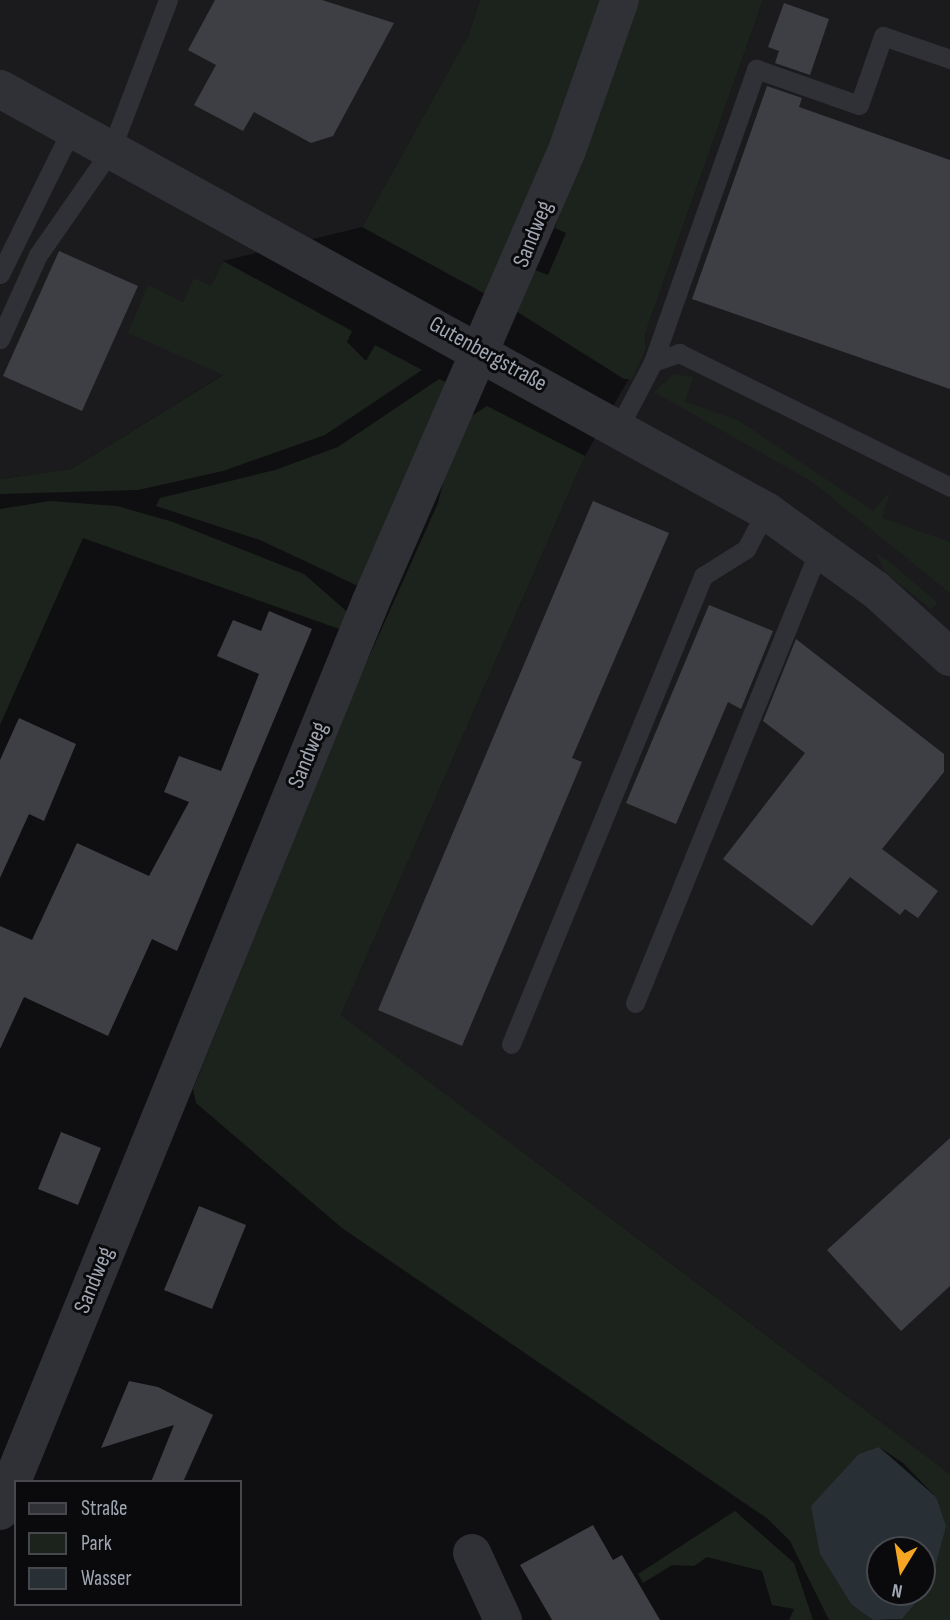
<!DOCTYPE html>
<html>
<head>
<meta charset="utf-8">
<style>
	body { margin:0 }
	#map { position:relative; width:950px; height:1620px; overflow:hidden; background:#0f0f11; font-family:"Sofia Sans Condensed",sans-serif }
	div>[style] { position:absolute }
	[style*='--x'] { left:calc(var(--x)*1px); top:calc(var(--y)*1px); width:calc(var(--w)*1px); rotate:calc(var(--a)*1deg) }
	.built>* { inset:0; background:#1b1b1e }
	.green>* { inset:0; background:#1c231c }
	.water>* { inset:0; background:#283036 }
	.building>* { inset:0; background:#3e3f44 }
	.lane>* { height:19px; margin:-9.5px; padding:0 9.5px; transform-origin:9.5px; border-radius:9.5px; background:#303136 }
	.street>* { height:38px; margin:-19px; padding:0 19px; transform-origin:19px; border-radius:19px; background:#303136 }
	span { translate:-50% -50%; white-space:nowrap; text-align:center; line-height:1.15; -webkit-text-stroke:6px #0a0a0c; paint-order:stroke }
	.street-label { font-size:23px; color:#a0a6b2 }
	.legend { position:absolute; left:14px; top:1480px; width:228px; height:126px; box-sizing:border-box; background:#0a0a0c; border:2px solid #46484e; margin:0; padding:9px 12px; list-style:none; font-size:21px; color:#a0a6b2 }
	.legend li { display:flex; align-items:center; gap:14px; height:35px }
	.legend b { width:35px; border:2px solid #46484e }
	.north { position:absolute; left:866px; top:1536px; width:70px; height:70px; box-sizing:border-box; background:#0a0a0c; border:2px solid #46484e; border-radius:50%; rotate:191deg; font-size:19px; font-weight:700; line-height:28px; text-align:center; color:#a0a6b2 }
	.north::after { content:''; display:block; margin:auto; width:24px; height:32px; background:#f6a622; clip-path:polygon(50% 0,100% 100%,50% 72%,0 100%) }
</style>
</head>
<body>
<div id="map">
	<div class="built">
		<i style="clip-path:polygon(0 0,480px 0,469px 34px,362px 227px,223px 261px,211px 286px,183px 302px,148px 286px,224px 374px,71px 469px,0 479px)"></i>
		<i style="clip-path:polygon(763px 0,950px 0,950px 1474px,341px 1015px,585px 456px,646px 348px,645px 334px)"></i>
	</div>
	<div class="green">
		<i style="clip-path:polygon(480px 0,611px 0,489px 296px,362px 227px,469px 34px)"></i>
		<i style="clip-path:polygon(631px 0,763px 0,645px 334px,646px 348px,632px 379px,624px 379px,516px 311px,530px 268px,548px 275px,566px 233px,555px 228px)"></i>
		<i style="clip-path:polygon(223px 261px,352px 331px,347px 342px,366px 361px,375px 345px,422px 370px,325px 435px,223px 471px,138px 490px,0 494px,0 479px,71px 469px,223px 375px,128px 333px,148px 285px,183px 302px,194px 278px,211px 286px)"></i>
		<i style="clip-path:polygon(674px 374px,693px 377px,685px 402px,738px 420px,873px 511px,890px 492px,882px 518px,950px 542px,950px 593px,811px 481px,654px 392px)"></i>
		<i style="clip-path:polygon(439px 379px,454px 386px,358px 586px,260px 540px,156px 506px,160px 498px,275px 470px,338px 447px)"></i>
		<i style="clip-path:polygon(487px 406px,585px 456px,341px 1015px,950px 1474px,950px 1620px,889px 1620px,902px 1619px,930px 1586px,936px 1497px,903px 1463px,879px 1447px,852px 1605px,873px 1620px,829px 1620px,790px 1541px,768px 1519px,342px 1228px,196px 1103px,193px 1089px,353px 693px,438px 503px,450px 455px,470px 417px)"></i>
		<i style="clip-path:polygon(50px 501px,117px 506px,173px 522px,304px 574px,352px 616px,345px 631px,83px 538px,0 725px,0 509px)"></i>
		<i style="clip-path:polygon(876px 553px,892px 564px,938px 603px,931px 609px,885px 572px)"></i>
		<i style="clip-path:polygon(735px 1511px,794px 1563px,813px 1620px,789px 1620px,794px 1609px,772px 1605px,762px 1571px,707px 1557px,694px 1566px,672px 1565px,643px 1583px,638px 1574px)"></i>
	</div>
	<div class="water">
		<i style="clip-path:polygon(evenodd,879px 1447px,936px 1497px,946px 1526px,930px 1586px,902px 1619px,873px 1620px,852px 1605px,820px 1554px,811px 1506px,859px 1454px,879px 1447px,880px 1550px,922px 1550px,922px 1592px,880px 1592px,880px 1550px)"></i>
	</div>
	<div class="building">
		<i style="clip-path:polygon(215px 0,322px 0,394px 23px,333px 136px,311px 143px,254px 112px,243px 131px,194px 105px,216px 65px,188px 50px)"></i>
		<i style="clip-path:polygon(784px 3px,829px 19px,810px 75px,775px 63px,779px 51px,768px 47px)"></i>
		<i style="clip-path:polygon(767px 86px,802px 98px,799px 107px,950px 160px,950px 389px,692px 299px)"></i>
		<i style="clip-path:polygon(59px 251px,138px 286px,82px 411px,3px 376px)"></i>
		<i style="clip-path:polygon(593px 501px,669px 533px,572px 758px,582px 762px,462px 1046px,378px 1010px)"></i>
		<i style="clip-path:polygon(709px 605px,773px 631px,741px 709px,728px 702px,676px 824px,626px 803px)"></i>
		<i style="clip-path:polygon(269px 611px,312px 629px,177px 951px,152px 939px,108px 1036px,24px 997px,0 1049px,0 926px,32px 940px,77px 843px,149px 876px,189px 802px,164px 792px,179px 756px,221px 771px,259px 674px,217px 656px,233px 620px,261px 631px)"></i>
		<i style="clip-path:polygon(796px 639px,944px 754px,944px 772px,882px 849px,938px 891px,918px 918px,905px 909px,900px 915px,850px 877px,812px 926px,723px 859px,805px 753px,763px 721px)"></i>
		<i style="clip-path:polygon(19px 718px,76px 744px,44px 821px,29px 814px,0 878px,0 760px)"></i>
		<i style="clip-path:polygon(61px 1132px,101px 1148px,78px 1205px,38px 1189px)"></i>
		<i style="clip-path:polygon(950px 1138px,950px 1286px,901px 1331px,827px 1250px)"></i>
		<i style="clip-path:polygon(199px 1206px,246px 1225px,212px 1309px,164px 1290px)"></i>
		<i style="clip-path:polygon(129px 1381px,158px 1387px,213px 1415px,183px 1482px,151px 1482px,174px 1425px,101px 1448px)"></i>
		<i style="clip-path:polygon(593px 1525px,613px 1560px,622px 1555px,660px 1620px,552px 1620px,520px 1565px)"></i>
	</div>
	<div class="lane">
		<i style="--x:0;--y:274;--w:163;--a:-63.7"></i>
		<i style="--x:0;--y:339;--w:92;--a:-65.7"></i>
		<i style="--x:38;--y:255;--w:128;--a:-55.2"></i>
		<i style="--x:111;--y:150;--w:160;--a:-69.2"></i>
		<i style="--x:653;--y:362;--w:311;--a:-70.6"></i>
		<i style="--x:756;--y:69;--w:109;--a:19.3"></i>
		<i style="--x:859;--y:105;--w:73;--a:-70.8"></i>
		<i style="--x:883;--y:36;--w:71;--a:18.9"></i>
		<i style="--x:619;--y:427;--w:73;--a:-62.4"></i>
		<i style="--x:653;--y:362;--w:28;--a:-19"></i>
		<i style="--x:679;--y:353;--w:302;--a:26.3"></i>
		<i style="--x:635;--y:1003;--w:493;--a:-67.9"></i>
		<i style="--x:511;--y:1044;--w:506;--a:-67.69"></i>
		<i style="--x:703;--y:576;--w:51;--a:-32.1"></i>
		<i style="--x:746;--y:549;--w:43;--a:-62.2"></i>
	</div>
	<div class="street">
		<i style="--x:0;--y:89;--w:875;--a:28.85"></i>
		<i style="--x:766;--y:511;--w:135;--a:35.7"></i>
		<i style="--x:876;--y:590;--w:100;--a:42.2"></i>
		<i style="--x:0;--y:1511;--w:983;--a:-67.82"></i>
		<i style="--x:371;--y:601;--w:489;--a:-66.5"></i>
		<i style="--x:566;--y:153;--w:162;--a:-70.6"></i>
		<i style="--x:472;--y:1553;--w:74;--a:65.2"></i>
	</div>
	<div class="street-label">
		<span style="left:533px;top:234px;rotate:-68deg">Sandweg</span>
		<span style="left:488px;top:354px;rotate:29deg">Gutenbergstraße</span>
		<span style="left:308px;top:755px;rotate:-68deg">Sandweg</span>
		<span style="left:94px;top:1280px;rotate:-68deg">Sandweg</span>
	</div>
	<ul class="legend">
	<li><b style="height:9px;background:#303136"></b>Straße</li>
	<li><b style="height:19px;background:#1c231c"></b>Park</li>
	<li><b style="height:19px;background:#283036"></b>Wasser</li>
	</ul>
	<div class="north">N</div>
</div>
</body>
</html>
